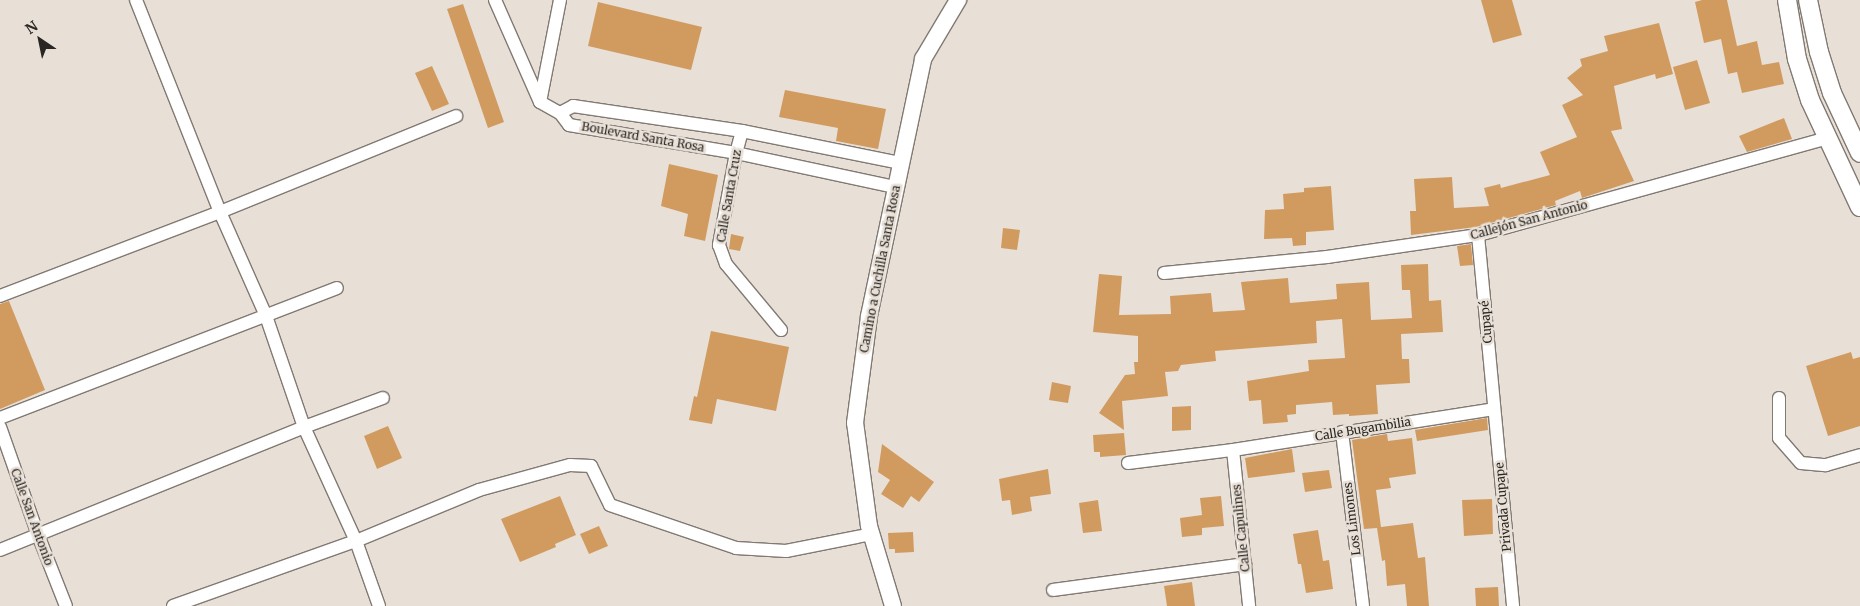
<!DOCTYPE html>
<html>
<head>
<meta charset="utf-8">
<style>
	body { margin:0 }
	#map { position:relative; width:1860px; height:606px; overflow:hidden; background:#e8e0d7; font-family:Merriweather,serif }
	div>[style] { position:absolute }
	[style*='--x'] { left:calc(var(--x)*1px); top:calc(var(--y)*1px); width:calc(var(--w)*1px); rotate:calc(var(--a)*1deg) }
	.building>* { inset:0; background:#d19b60 }
	.roads { filter:drop-shadow(1px 0 #817972) drop-shadow(-1px 0 #817972) drop-shadow(0 1px #817972) drop-shadow(0 -1px #817972) }
	.minor>* { height:12px; margin:-6px; padding:0 6px; transform-origin:6px; border-radius:6px; background:#fff }
	.tertiary>* { height:16px; margin:-8px; padding:0 8px; transform-origin:8px; border-radius:8px; background:#fff }
	.secondary>* { height:18px; margin:-9px; padding:0 9px; transform-origin:9px; border-radius:9px; background:#fff }
	span { translate:-50% -50%; white-space:nowrap; text-align:center; line-height:1.15; -webkit-text-stroke:5px #e8e0d7; paint-order:stroke }
	.street-label { font-size:12px; color:#2a2623 }
	.north { position:absolute; left:15px; top:15px; width:50px; height:50px; -webkit-text-stroke:4px #e8e0d7; paint-order:stroke; rotate:326deg; font-size:14px; font-weight:700; line-height:20px; text-align:center; color:#2a2623 }
	.north::after { content:''; display:block; margin:auto; width:18px; height:22px; background:#2a2623; clip-path:polygon(50% 0,100% 100%,50% 72%,0 100%) }
</style>
</head>
<body>
<div id="map">
	<div class="building">
		<i style="clip-path:polygon(1481px 0,1512px 0,1522px 35px,1493px 43px)"></i>
		<i style="clip-path:polygon(1702px 0,1727px 0,1737px 46px,1757px 41px,1762px 65px,1779px 62px,1784px 84px,1742px 93px,1737px 72px,1728px 74px,1721px 39px,1704px 43px,1695px 2px)"></i>
		<i style="clip-path:polygon(598px 2px,702px 27px,691px 70px,588px 46px)"></i>
		<i style="clip-path:polygon(463px 4px,504px 122px,488px 128px,447px 9px)"></i>
		<i style="clip-path:polygon(1659px 23px,1673px 74px,1656px 79px,1655px 74px,1614px 86px,1622px 129px,1611px 131px,1634px 181px,1582px 198px,1580px 191px,1555px 201px,1556px 205px,1476px 227px,1411px 235px,1410px 211px,1416px 211px,1414px 179px,1452px 177px,1454px 208px,1489px 206px,1484px 188px,1500px 184px,1501px 188px,1550px 175px,1540px 152px,1577px 137px,1562px 105px,1583px 95px,1567px 78px,1582px 66px,1580px 59px,1608px 51px,1604px 36px)"></i>
		<i style="clip-path:polygon(1697px 60px,1710px 103px,1685px 110px,1673px 67px)"></i>
		<i style="clip-path:polygon(432px 66px,449px 104px,432px 111px,415px 73px)"></i>
		<i style="clip-path:polygon(785px 90px,886px 109px,878px 149px,836px 141px,838px 128px,779px 117px)"></i>
		<i style="clip-path:polygon(1784px 118px,1792px 139px,1747px 152px,1739px 136px)"></i>
		<i style="clip-path:polygon(669px 164px,718px 175px,705px 241px,684px 236px,688px 214px,661px 206px)"></i>
		<i style="clip-path:polygon(1331px 186px,1334px 230px,1306px 232px,1306px 245px,1293px 246px,1292px 238px,1264px 239px,1265px 210px,1284px 209px,1283px 194px,1304px 192px,1304px 188px)"></i>
		<i style="clip-path:polygon(1003px 228px,1020px 230px,1017px 250px,1001px 248px)"></i>
		<i style="clip-path:polygon(731px 234px,744px 237px,740px 251px,729px 249px)"></i>
		<i style="clip-path:polygon(1471px 244px,1473px 265px,1460px 266px,1457px 246px)"></i>
		<i style="clip-path:polygon(1428px 264px,1429px 301px,1441px 300px,1443px 332px,1401px 334px,1402px 359px,1409px 359px,1410px 383px,1376px 385px,1378px 414px,1349px 416px,1349px 414px,1333px 415px,1332px 402px,1296px 405px,1296px 414px,1287px 415px,1288px 422px,1263px 424px,1261px 400px,1249px 401px,1247px 381px,1309px 371px,1308px 360px,1345px 358px,1342px 319px,1316px 321px,1317px 343px,1215px 351px,1216px 361px,1181px 365px,1178px 371px,1165px 372px,1168px 396px,1122px 401px,1124px 430px,1099px 413px,1125px 375px,1135px 374px,1134px 362px,1138px 362px,1138px 336px,1093px 332px,1099px 274px,1122px 276px,1119px 315px,1171px 314px,1170px 296px,1211px 293px,1213px 312px,1245px 310px,1241px 282px,1288px 278px,1290px 303px,1337px 299px,1336px 284px,1369px 282px,1371px 320px,1412px 318px,1410px 290px,1402px 290px,1401px 265px)"></i>
		<i style="clip-path:polygon(9px 301px,45px 390px,0 409px,0 304px)"></i>
		<i style="clip-path:polygon(711px 331px,789px 347px,776px 411px,717px 399px,712px 424px,689px 420px,694px 396px,697px 397px)"></i>
		<i style="clip-path:polygon(1851px 352px,1853px 359px,1860px 357px,1860px 426px,1828px 436px,1806px 366px)"></i>
		<i style="clip-path:polygon(1052px 382px,1071px 386px,1068px 403px,1049px 400px)"></i>
		<i style="clip-path:polygon(1191px 406px,1191px 430px,1172px 431px,1172px 407px)"></i>
		<i style="clip-path:polygon(1487px 418px,1488px 430px,1417px 441px,1415px 430px)"></i>
		<i style="clip-path:polygon(388px 426px,402px 458px,377px 469px,364px 436px)"></i>
		<i style="clip-path:polygon(1124px 433px,1126px 455px,1100px 457px,1100px 452px,1094px 452px,1093px 435px)"></i>
		<i style="clip-path:polygon(1387px 434px,1388px 441px,1412px 438px,1416px 474px,1389px 478px,1391px 488px,1376px 490px,1381px 527px,1413px 523px,1418px 558px,1425px 557px,1429px 606px,1407px 606px,1405px 584px,1387px 586px,1385px 560px,1382px 561px,1377px 528px,1364px 529px,1352px 440px)"></i>
		<i style="clip-path:polygon(882px 444px,934px 482px,919px 502px,911px 496px,903px 508px,881px 494px,890px 480px,878px 472px)"></i>
		<i style="clip-path:polygon(1292px 449px,1295px 472px,1248px 478px,1245px 458px)"></i>
		<i style="clip-path:polygon(1048px 469px,1051px 494px,1030px 497px,1032px 511px,1012px 515px,1010px 500px,1002px 501px,999px 479px)"></i>
		<i style="clip-path:polygon(1329px 470px,1332px 488px,1305px 492px,1302px 473px)"></i>
		<i style="clip-path:polygon(560px 496px,576px 535px,555px 544px,556px 547px,520px 562px,501px 519px)"></i>
		<i style="clip-path:polygon(1221px 496px,1224px 526px,1202px 528px,1202px 535px,1182px 537px,1180px 518px,1202px 515px,1200px 498px)"></i>
		<i style="clip-path:polygon(1492px 499px,1493px 534px,1464px 536px,1462px 500px)"></i>
		<i style="clip-path:polygon(1098px 500px,1102px 531px,1083px 533px,1079px 503px)"></i>
		<i style="clip-path:polygon(599px 526px,608px 546px,589px 554px,580px 534px)"></i>
		<i style="clip-path:polygon(1318px 530px,1323px 561px,1329px 560px,1333px 589px,1306px 593px,1301px 564px,1298px 564px,1293px 534px)"></i>
		<i style="clip-path:polygon(913px 532px,914px 552px,895px 553px,895px 549px,889px 549px,888px 533px)"></i>
		<i style="clip-path:polygon(1192px 582px,1195px 606px,1167px 606px,1164px 586px)"></i>
		<i style="clip-path:polygon(1498px 587px,1499px 606px,1476px 606px,1475px 588px)"></i>
	</div>
	<div class="roads">
		<div class="minor">
			<i style="--x:136;--y:0;--w:228;--a:68.4"></i>
			<i style="--x:220;--y:212;--w:114;--a:66.1"></i>
			<i style="--x:266;--y:316;--w:117;--a:71.1"></i>
			<i style="--x:304;--y:427;--w:125;--a:65.5"></i>
			<i style="--x:356;--y:541;--w:69;--a:70.5"></i>
			<i style="--x:495;--y:0;--w:111;--a:66.2"></i>
			<i style="--x:540;--y:102;--w:23;--a:29"></i>
			<i style="--x:560;--y:113;--w:15;--a:53"></i>
			<i style="--x:569;--y:125;--w:169;--a:9.5"></i>
			<i style="--x:736;--y:153;--w:163;--a:12.1"></i>
			<i style="--x:540;--y:102;--w:104;--a:-78.9"></i>
			<i style="--x:560;--y:113;--w:15;--a:-28"></i>
			<i style="--x:573;--y:106;--w:171;--a:8.4"></i>
			<i style="--x:742;--y:131;--w:162;--a:11.4"></i>
			<i style="--x:742;--y:131;--w:23;--a:105"></i>
			<i style="--x:736;--y:153;--w:94;--a:100.5"></i>
			<i style="--x:719;--y:245;--w:20;--a:70"></i>
			<i style="--x:726;--y:264;--w:86;--a:50.2"></i>
			<i style="--x:1478;--y:235;--w:373;--a:84.6"></i>
			<i style="--x:1164;--y:273;--w:164;--a:-5.6"></i>
			<i style="--x:1327;--y:257;--w:153;--a:-8.3"></i>
			<i style="--x:1478;--y:235;--w:363;--a:-15.5"></i>
			<i style="--x:0;--y:296;--w:235;--a:-20.9"></i>
			<i style="--x:220;--y:212;--w:255;--a:-22.1"></i>
			<i style="--x:1779;--y:398;--w:40;--a:90"></i>
			<i style="--x:1779;--y:438;--w:33;--a:49"></i>
			<i style="--x:1801;--y:463;--w:25;--a:5"></i>
			<i style="--x:1826;--y:465;--w:35;--a:-16"></i>
			<i style="--x:0;--y:418;--w:361;--a:-21.1"></i>
			<i style="--x:0;--y:427;--w:114;--a:70.6"></i>
			<i style="--x:38;--y:535;--w:76;--a:68.5"></i>
			<i style="--x:1342;--y:432;--w:175;--a:83.1"></i>
			<i style="--x:1233;--y:450;--w:157;--a:84.1"></i>
			<i style="--x:1128;--y:463;--w:106;--a:-7.1"></i>
			<i style="--x:1233;--y:450;--w:264;--a:-8.9"></i>
			<i style="--x:0;--y:550;--w:328;--a:-22"></i>
			<i style="--x:304;--y:427;--w:84;--a:-20.2"></i>
			<i style="--x:1053;--y:590;--w:194;--a:-7.7"></i>
			<i style="--x:173;--y:606;--w:194;--a:-19.6"></i>
			<i style="--x:356;--y:541;--w:133;--a:-22.5"></i>
			<i style="--x:479;--y:490;--w:94;--a:-15.4"></i>
			<i style="--x:570;--y:465;--w:21;--a:3"></i>
			<i style="--x:591;--y:466;--w:43;--a:64"></i>
			<i style="--x:610;--y:505;--w:133;--a:18.8"></i>
			<i style="--x:736;--y:548;--w:50;--a:3.4"></i>
			<i style="--x:786;--y:551;--w:88;--a:-11.2"></i>
		</div>
		<div class="tertiary">
			<i style="--x:893;--y:606;--w:84;--a:-106.7"></i>
			<i style="--x:869;--y:526;--w:104;--a:-97.7"></i>
			<i style="--x:855;--y:423;--w:108;--a:-82.5"></i>
			<i style="--x:869;--y:316;--w:263;--a:-78.1"></i>
			<i style="--x:923;--y:59;--w:69;--a:-59.3"></i>
		</div>
		<div class="secondary">
			<i style="--x:1787;--y:0;--w:60;--a:80.4"></i>
			<i style="--x:1797;--y:59;--w:43;--a:72.4"></i>
			<i style="--x:1810;--y:100;--w:118;--a:65"></i>
			<i style="--x:1808;--y:0;--w:53;--a:78.1"></i>
			<i style="--x:1819;--y:52;--w:43;--a:72.4"></i>
			<i style="--x:1832;--y:93;--w:66;--a:65"></i>
		</div>
	</div>
	<div class="street-label">
		<span style="left:643px;top:137px;rotate:10deg">Boulevard Santa Rosa</span>
		<span style="left:729px;top:196px;rotate:-80deg">Calle Santa Cruz</span>
		<span style="left:1529px;top:220px;rotate:-15deg">Callejón San Antonio</span>
		<span style="left:880px;top:269px;rotate:-79deg">Camino a Cuchilla Santa Rosa</span>
		<span style="left:1486px;top:322px;rotate:-95deg">Cupapé</span>
		<span style="left:1363px;top:429px;rotate:-9deg">Calle Bugambilia</span>
		<span style="left:1503px;top:507px;rotate:-95deg">Privada Cupape</span>
		<span style="left:32px;top:517px;rotate:70deg">Calle San Antonio</span>
		<span style="left:1352px;top:519px;rotate:-97deg">Los Limones</span>
		<span style="left:1241px;top:528px;rotate:-96deg">Calle Capulines</span>
	</div>
	<div class="north">N</div>
</div>
</body>
</html>
